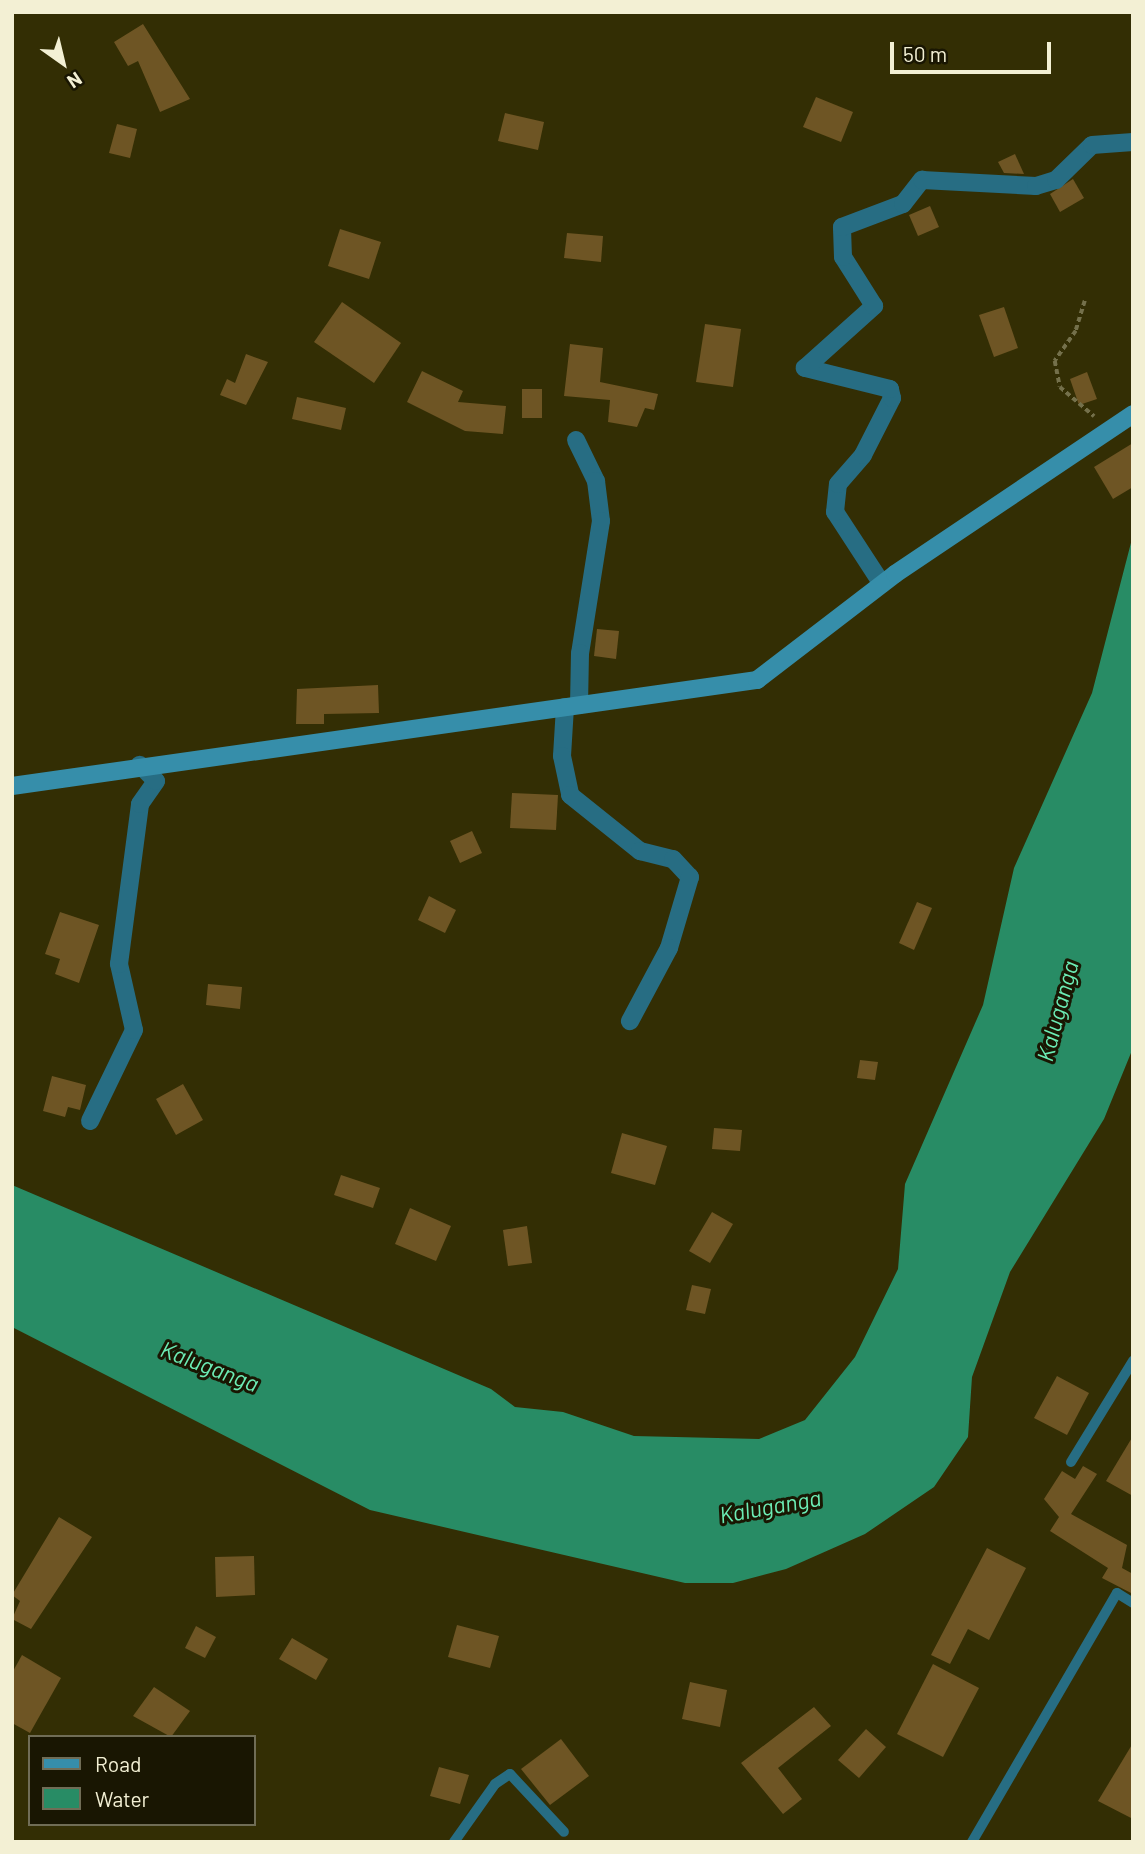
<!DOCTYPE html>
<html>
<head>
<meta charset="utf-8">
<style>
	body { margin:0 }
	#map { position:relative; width:1145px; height:1854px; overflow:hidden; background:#332e04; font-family:Barlow,sans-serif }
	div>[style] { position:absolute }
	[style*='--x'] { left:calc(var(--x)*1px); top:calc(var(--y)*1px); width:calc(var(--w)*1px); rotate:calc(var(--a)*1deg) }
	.water>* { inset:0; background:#288c65 }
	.building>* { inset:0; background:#6e5524 }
	.path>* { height:3.5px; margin-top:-1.75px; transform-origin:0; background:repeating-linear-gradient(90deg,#74704b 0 5px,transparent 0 8.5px) }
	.lane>* { height:10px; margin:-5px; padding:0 5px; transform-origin:5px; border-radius:5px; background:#276d83 }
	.street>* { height:18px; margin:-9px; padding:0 9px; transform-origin:9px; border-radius:9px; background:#276d83 }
	.secondary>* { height:18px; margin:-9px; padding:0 9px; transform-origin:9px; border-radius:9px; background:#368eaa }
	span { translate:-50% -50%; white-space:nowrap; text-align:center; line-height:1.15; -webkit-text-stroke:6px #191602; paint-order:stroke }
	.water-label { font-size:23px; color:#6cecb5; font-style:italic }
	.frame { position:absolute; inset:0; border:14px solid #f3f0d4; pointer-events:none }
	.legend { position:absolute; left:28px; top:1735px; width:228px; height:91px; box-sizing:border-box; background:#191602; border:2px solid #706d56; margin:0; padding:9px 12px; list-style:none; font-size:21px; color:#f3f0d4 }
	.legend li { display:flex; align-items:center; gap:14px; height:35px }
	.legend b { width:35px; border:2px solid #706d56 }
	.north { position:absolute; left:28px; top:28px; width:70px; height:70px; -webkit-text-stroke:5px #191602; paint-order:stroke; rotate:146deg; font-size:19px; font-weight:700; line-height:28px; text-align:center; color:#f3f0d4 }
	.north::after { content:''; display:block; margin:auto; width:24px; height:32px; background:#f3f0d4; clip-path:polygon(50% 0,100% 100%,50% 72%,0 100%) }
	.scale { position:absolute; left:890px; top:42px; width:161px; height:32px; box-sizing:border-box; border:4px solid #f3f0d4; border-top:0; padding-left:9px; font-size:21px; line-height:24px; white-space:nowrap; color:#f3f0d4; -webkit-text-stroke:5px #191602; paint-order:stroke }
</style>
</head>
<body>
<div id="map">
	<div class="water">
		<i style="clip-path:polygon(1133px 535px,1133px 1048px,1104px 1119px,1010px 1272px,972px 1377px,968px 1437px,934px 1487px,865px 1534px,786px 1569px,733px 1583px,685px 1583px,370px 1510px,12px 1327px,12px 1185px,491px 1389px,515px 1407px,563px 1412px,634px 1436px,759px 1439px,805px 1420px,855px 1357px,898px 1269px,905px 1184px,983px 1005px,1014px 868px,1092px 693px)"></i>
	</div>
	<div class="building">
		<i style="clip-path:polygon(143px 24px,190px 99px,160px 112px,138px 61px,128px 66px,114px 42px)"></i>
		<i style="clip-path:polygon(816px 97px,853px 112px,841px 142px,803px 127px)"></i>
		<i style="clip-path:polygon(505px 113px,544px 122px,538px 150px,498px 141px)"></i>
		<i style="clip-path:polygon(117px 124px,137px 129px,130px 158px,109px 153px)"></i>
		<i style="clip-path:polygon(1015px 154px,1024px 174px,1004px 173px,998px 162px)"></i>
		<i style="clip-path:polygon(1073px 179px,1084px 198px,1060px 212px,1050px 194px)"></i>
		<i style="clip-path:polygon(930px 206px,939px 227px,918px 236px,909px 215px)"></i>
		<i style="clip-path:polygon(340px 229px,381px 242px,369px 279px,328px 266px)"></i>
		<i style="clip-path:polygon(567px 233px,603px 236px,601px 262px,564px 258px)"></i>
		<i style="clip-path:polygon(342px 302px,401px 343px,374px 383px,314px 342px)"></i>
		<i style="clip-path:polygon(1004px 307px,1018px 348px,994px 357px,979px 315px)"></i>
		<i style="clip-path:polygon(705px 324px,741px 329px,733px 387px,696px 382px)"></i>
		<i style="clip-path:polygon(570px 344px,603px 348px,600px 382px,658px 394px,654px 410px,645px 408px,637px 427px,608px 422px,610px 400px,564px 396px)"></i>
		<i style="clip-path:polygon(246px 354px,268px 362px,246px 405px,220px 395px,227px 379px,235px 383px)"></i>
		<i style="clip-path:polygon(422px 371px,463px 391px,458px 402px,506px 406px,503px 434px,465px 431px,407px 402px)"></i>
		<i style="clip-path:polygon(1087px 372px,1097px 399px,1079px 405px,1070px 379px)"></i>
		<i style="clip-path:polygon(522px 389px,542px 389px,542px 418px,522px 418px)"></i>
		<i style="clip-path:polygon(297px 397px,346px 408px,341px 430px,292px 419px)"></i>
		<i style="clip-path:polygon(1133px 443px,1133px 487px,1113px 499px,1094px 467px)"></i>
		<i style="clip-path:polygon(597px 629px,619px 631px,616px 659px,594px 656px)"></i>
		<i style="clip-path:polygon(378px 685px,379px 713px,324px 714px,324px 724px,296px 724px,297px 689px)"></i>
		<i style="clip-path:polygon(512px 793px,558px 795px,556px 830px,510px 828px)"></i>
		<i style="clip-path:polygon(472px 831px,482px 853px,460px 863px,450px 841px)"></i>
		<i style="clip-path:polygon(429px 896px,456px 910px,445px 933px,418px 920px)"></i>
		<i style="clip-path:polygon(917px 902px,932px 908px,914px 950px,899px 943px)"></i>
		<i style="clip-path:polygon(60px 912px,99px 925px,79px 983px,55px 974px,60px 959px,45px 954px)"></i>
		<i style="clip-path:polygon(208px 984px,242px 987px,240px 1009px,206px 1005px)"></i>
		<i style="clip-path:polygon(860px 1060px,878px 1062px,875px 1080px,857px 1078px)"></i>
		<i style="clip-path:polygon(52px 1076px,86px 1085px,80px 1110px,68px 1107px,65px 1117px,43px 1111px)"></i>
		<i style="clip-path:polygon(183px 1084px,203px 1120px,176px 1135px,156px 1099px)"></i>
		<i style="clip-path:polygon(714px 1128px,742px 1130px,740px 1151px,712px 1149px)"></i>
		<i style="clip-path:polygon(622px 1133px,667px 1146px,655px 1185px,611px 1173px)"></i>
		<i style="clip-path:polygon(341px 1175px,380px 1188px,373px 1208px,334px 1195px)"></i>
		<i style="clip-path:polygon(410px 1208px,451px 1226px,436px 1261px,395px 1244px)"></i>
		<i style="clip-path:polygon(712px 1212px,733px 1224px,710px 1263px,689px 1251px)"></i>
		<i style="clip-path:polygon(527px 1226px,532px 1263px,508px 1266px,503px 1230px)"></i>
		<i style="clip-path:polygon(692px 1285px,711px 1289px,705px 1314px,686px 1310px)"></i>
		<i style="clip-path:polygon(1057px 1376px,1089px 1393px,1067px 1435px,1034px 1418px)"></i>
		<i style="clip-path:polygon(1133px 1436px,1133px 1496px,1106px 1481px)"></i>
		<i style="clip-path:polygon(1083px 1466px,1097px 1474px,1071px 1514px,1127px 1545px,1122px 1568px,1133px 1574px,1133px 1594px,1102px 1578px,1108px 1568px,1050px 1531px,1059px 1517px,1044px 1499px,1062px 1471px,1075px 1479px)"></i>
		<i style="clip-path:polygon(59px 1517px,92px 1537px,31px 1629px,12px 1619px,20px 1601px,12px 1595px)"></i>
		<i style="clip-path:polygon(987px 1548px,1026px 1568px,989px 1640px,968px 1629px,950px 1664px,931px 1655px)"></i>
		<i style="clip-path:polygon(254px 1556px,255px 1595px,216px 1597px,215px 1557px)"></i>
		<i style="clip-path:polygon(457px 1625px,499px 1636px,490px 1668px,448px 1657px)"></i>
		<i style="clip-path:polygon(196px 1626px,216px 1637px,205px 1658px,185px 1648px)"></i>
		<i style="clip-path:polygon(292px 1638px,328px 1659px,316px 1680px,279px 1659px)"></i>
		<i style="clip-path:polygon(22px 1655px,61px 1678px,30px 1733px,12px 1723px,12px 1673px)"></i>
		<i style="clip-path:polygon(933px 1664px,979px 1688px,943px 1757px,897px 1734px)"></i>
		<i style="clip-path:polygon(690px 1682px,727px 1690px,720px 1727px,682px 1719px)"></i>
		<i style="clip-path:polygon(154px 1687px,190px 1711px,171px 1737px,133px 1716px)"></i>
		<i style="clip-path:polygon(814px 1707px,831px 1726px,778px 1768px,802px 1799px,783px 1814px,741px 1763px)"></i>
		<i style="clip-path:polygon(866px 1729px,886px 1747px,859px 1778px,838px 1760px)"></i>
		<i style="clip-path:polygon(561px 1739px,589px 1776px,550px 1805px,521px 1769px)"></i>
		<i style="clip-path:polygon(1133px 1743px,1133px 1819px,1098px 1801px)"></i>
		<i style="clip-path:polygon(439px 1767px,469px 1775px,460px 1804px,430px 1796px)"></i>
	</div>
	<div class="path">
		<i style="--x:1085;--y:301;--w:31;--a:107"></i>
		<i style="--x:1076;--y:331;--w:37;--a:125"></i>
		<i style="--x:1055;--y:361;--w:26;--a:79"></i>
		<i style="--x:1060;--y:387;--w:45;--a:40.5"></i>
	</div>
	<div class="lane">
		<i style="--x:1071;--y:1462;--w:119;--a:-58.5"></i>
		<i style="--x:454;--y:1842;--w:71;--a:-54.7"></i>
		<i style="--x:495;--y:1784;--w:18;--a:-34"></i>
		<i style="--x:510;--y:1774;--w:79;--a:47"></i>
		<i style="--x:972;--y:1842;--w:288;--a:-59.8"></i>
		<i style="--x:1117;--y:1593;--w:19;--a:32"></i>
	</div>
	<div class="street">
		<i style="--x:576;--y:440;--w:46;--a:64"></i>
		<i style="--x:596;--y:481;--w:40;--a:82.9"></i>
		<i style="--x:601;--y:521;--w:134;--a:99"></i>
		<i style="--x:580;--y:653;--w:52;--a:91.1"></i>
		<i style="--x:882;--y:584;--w:86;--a:-123.1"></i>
		<i style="--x:835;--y:512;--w:28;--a:-84"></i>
		<i style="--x:838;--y:484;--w:38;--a:-49"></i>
		<i style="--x:863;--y:455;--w:64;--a:-63"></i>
		<i style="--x:892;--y:398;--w:9;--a:-103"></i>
		<i style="--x:890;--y:389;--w:88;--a:-166.1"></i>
		<i style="--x:805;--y:368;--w:93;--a:-41.9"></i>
		<i style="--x:874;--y:306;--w:58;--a:-122.3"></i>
		<i style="--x:843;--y:257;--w:30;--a:-92"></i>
		<i style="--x:842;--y:227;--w:65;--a:-20.7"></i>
		<i style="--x:903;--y:204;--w:31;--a:-52"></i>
		<i style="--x:922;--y:180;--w:114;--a:3"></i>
		<i style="--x:1036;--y:186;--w:21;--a:-17"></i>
		<i style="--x:1056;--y:180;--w:50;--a:-44.2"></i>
		<i style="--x:1092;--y:145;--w:41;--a:-4.2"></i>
		<i style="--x:565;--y:707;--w:49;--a:93.5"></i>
		<i style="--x:562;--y:756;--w:40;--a:78"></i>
		<i style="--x:570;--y:795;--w:90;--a:38.7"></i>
		<i style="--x:640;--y:851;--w:34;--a:14"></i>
		<i style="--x:673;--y:859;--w:25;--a:47"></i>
		<i style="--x:690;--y:877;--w:74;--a:106.5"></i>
		<i style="--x:669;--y:948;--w:83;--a:118.1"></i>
		<i style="--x:90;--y:1121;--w:101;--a:-64.2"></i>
		<i style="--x:134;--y:1030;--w:68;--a:-102.8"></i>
		<i style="--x:119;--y:964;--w:161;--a:-82.5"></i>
		<i style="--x:140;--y:804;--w:28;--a:-55"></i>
		<i style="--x:156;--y:781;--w:23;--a:-135"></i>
	</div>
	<div class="secondary">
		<i style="--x:12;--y:786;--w:753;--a:-8.1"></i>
		<i style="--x:757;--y:680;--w:174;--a:-37.5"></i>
		<i style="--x:895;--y:574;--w:287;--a:-33.9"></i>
	</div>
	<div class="water-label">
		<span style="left:1057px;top:1011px;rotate:-75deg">Kaluganga</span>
		<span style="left:210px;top:1366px;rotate:21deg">Kaluganga</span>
		<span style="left:770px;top:1506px;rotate:-10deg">Kaluganga</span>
	</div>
	<div class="frame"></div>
	<ul class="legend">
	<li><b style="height:9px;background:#368eaa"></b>Road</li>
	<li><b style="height:19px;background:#288c65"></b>Water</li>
	</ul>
	<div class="north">N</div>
	<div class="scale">50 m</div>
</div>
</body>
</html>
